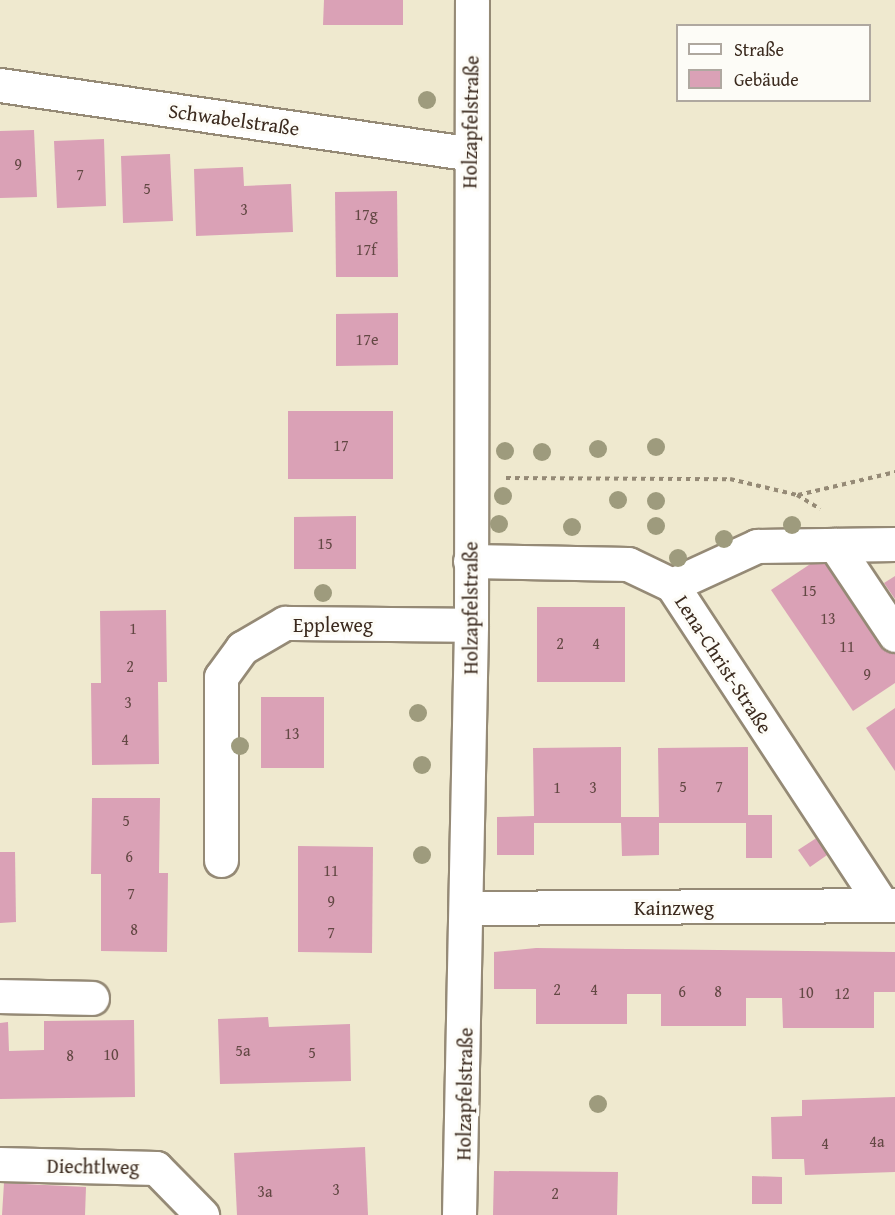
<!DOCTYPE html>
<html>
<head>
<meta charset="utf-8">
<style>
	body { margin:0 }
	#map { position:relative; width:895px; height:1215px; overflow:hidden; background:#efe9cf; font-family:"Gentium Book Plus",serif }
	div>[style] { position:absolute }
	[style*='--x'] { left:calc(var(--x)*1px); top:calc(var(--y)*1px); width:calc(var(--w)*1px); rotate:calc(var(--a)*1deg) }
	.building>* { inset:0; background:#daa1b6 }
	.path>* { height:4px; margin-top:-2px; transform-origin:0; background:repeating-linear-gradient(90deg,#958a76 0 4.5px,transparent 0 9px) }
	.roads { filter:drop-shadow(2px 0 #958a76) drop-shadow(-2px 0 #958a76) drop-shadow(0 2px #958a76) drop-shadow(0 -2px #958a76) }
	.minor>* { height:33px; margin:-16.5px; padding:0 16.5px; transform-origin:16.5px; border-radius:16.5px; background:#fff }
	.trees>* { width:18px; height:18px; margin:-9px; border-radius:50%; background:#9e9b7d }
	span { translate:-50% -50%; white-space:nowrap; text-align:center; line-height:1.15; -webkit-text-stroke:6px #fdfcf7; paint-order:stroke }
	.number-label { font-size:16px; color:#634844 }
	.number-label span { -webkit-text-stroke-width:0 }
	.street-label { font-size:20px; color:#3b2a1e }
	.legend { position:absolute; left:676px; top:24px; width:195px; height:78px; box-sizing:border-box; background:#fdfcf7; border:2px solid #afa8a0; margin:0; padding:8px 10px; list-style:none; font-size:18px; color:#3b2a1e }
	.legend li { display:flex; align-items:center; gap:12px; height:30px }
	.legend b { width:30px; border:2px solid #afa8a0 }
</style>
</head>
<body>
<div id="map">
	<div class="building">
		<i style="clip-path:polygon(324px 0,403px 0,403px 25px,323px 25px)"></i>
		<i style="clip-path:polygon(34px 130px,37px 197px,0 198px,0 131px)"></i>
		<i style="clip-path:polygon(104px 139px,106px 206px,57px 208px,54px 141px)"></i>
		<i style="clip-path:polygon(170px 154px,173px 221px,123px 223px,121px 156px)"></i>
		<i style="clip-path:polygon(243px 167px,244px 186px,291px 184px,293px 232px,196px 236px,194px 169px)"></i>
		<i style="clip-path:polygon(397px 191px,398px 277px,336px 277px,335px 192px)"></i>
		<i style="clip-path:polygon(398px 313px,398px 365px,336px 366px,336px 314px)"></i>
		<i style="clip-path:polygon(288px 411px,393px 411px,393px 479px,288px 479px)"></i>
		<i style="clip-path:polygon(356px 516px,356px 569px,294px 569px,294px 517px)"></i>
		<i style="clip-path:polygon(827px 553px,895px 653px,895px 683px,853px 711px,771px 590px)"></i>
		<i style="clip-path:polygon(895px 576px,895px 599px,884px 583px)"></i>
		<i style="clip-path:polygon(537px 607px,625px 607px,625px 682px,537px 682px)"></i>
		<i style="clip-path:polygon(166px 610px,167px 682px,158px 682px,159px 764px,92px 765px,91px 683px,101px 683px,100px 611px)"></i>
		<i style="clip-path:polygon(261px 697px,324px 697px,324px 768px,261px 768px)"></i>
		<i style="clip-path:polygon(895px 708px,895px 771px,866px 728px)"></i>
		<i style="clip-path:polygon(621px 747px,621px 817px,659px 817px,658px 748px,748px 747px,748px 815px,772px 815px,772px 858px,746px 858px,746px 823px,659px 823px,659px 855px,622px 856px,621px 823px,534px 823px,534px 855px,497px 855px,497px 817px,534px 816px,533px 748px)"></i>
		<i style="clip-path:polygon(92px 798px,160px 798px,159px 873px,168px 873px,167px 952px,101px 951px,101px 874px,91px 874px)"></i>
		<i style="clip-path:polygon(818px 837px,830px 853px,810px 867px,798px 850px)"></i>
		<i style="clip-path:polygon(298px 846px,373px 847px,372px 953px,298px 952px)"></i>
		<i style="clip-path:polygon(0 852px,15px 852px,16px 922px,0 923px)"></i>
		<i style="clip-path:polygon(536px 948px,895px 952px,895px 992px,874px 992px,874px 1028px,783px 1028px,782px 998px,746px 998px,746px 1026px,661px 1026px,661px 994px,627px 994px,627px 1024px,536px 1024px,536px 989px,494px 989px,494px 952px)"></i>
		<i style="clip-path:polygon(268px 1017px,269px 1027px,350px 1024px,351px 1081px,220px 1084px,218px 1019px)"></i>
		<i style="clip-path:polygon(134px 1020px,135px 1097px,0 1099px,0 1023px,8px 1022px,9px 1051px,44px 1050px,44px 1021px)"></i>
		<i style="clip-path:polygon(895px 1097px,895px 1172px,805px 1175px,804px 1159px,772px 1159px,771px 1117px,802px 1116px,802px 1100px)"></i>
		<i style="clip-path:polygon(365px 1147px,368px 1215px,237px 1215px,234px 1153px)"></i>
		<i style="clip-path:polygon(494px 1171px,618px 1172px,617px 1215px,493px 1215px)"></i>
		<i style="clip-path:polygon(752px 1176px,782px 1177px,782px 1204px,752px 1204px)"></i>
		<i style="clip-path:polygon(4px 1183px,86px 1187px,85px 1215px,2px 1215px)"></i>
	</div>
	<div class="path">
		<i style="--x:506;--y:478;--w:224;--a:0.3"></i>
		<i style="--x:730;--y:479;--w:69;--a:13.4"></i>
		<i style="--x:797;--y:495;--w:27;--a:31"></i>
		<i style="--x:798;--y:495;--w:100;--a:-13.3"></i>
	</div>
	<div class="roads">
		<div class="minor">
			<i style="--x:0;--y:85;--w:473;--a:8.3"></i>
			<i style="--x:835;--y:545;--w:108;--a:56.3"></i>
			<i style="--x:470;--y:561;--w:158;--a:1.1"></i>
			<i style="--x:628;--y:564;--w:49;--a:25.5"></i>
			<i style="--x:672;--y:585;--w:383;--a:56.7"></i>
			<i style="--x:672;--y:585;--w:94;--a:-24.6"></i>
			<i style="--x:757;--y:546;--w:138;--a:-0.8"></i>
			<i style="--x:221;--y:860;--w:183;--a:-90"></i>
			<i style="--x:221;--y:677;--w:36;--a:-54"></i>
			<i style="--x:242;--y:648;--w:50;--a:-30.2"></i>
			<i style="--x:285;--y:623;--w:186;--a:0.6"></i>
			<i style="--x:467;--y:908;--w:428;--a:-0.4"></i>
			<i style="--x:0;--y:996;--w:92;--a:1.2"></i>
			<i style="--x:0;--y:1164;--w:156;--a:1.5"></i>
			<i style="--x:156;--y:1168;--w:66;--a:45.6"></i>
			<i style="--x:459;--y:1215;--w:590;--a:-88.83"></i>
			<i style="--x:471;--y:625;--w:625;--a:-89.91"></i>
		</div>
	</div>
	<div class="trees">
		<i style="left:427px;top:100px"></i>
		<i style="left:656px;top:447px"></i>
		<i style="left:598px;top:449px"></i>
		<i style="left:505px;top:451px"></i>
		<i style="left:542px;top:452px"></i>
		<i style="left:503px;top:496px"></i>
		<i style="left:618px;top:500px"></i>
		<i style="left:656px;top:501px"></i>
		<i style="left:499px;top:524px"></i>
		<i style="left:792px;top:525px"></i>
		<i style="left:656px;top:526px"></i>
		<i style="left:572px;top:527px"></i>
		<i style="left:724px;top:539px"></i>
		<i style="left:678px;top:558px"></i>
		<i style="left:323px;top:593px"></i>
		<i style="left:418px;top:713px"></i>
		<i style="left:240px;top:746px"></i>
		<i style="left:422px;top:765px"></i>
		<i style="left:422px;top:855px"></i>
		<i style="left:598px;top:1104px"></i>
	</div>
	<div class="number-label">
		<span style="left:18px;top:164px">9</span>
		<span style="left:80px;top:174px">7</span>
		<span style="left:147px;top:188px">5</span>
		<span style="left:244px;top:209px">3</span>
		<span style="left:366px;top:214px">17g</span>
		<span style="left:366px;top:249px">17f</span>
		<span style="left:367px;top:339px">17e</span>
		<span style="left:341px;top:445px">17</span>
		<span style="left:325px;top:543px">15</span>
		<span style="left:809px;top:590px">15</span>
		<span style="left:828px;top:618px">13</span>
		<span style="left:133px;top:628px">1</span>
		<span style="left:560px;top:643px">2</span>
		<span style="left:596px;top:643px">4</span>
		<span style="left:847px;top:646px">11</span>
		<span style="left:130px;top:666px">2</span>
		<span style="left:867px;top:674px">9</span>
		<span style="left:128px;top:702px">3</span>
		<span style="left:292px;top:733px">13</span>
		<span style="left:125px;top:739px">4</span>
		<span style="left:683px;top:786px">5</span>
		<span style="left:719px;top:786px">7</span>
		<span style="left:557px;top:787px">1</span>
		<span style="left:593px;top:787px">3</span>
		<span style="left:126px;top:820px">5</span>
		<span style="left:129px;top:856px">6</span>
		<span style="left:331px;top:870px">11</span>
		<span style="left:131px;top:893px">7</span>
		<span style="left:331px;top:901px">9</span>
		<span style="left:134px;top:929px">8</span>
		<span style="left:331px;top:932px">7</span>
		<span style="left:557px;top:989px">2</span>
		<span style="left:594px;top:989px">4</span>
		<span style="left:682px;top:991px">6</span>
		<span style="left:718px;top:991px">8</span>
		<span style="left:806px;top:992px">10</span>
		<span style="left:842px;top:993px">12</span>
		<span style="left:243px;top:1050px">5a</span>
		<span style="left:312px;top:1052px">5</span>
		<span style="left:111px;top:1054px">10</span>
		<span style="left:70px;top:1055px">8</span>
		<span style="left:877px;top:1141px">4a</span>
		<span style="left:825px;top:1143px">4</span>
		<span style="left:336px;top:1189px">3</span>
		<span style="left:265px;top:1191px">3a</span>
		<span style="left:555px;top:1193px">2</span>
	</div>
	<div class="street-label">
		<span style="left:234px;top:119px;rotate:8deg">Schwabelstraße</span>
		<span style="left:470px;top:122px;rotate:-89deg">Holzapfelstraße</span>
		<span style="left:470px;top:608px;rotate:-90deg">Holzapfelstraße</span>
		<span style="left:333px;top:624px">Eppleweg</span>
		<span style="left:724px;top:664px;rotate:57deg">Lena-Christ-Straße</span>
		<span style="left:674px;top:907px">Kainzweg</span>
		<span style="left:464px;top:1094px;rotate:-89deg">Holzapfelstraße</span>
		<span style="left:93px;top:1166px;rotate:1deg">Diechtlweg</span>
	</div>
	<ul class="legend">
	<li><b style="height:8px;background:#fff"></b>Straße</li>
	<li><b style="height:16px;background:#daa1b6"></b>Gebäude</li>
	</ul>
</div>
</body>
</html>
